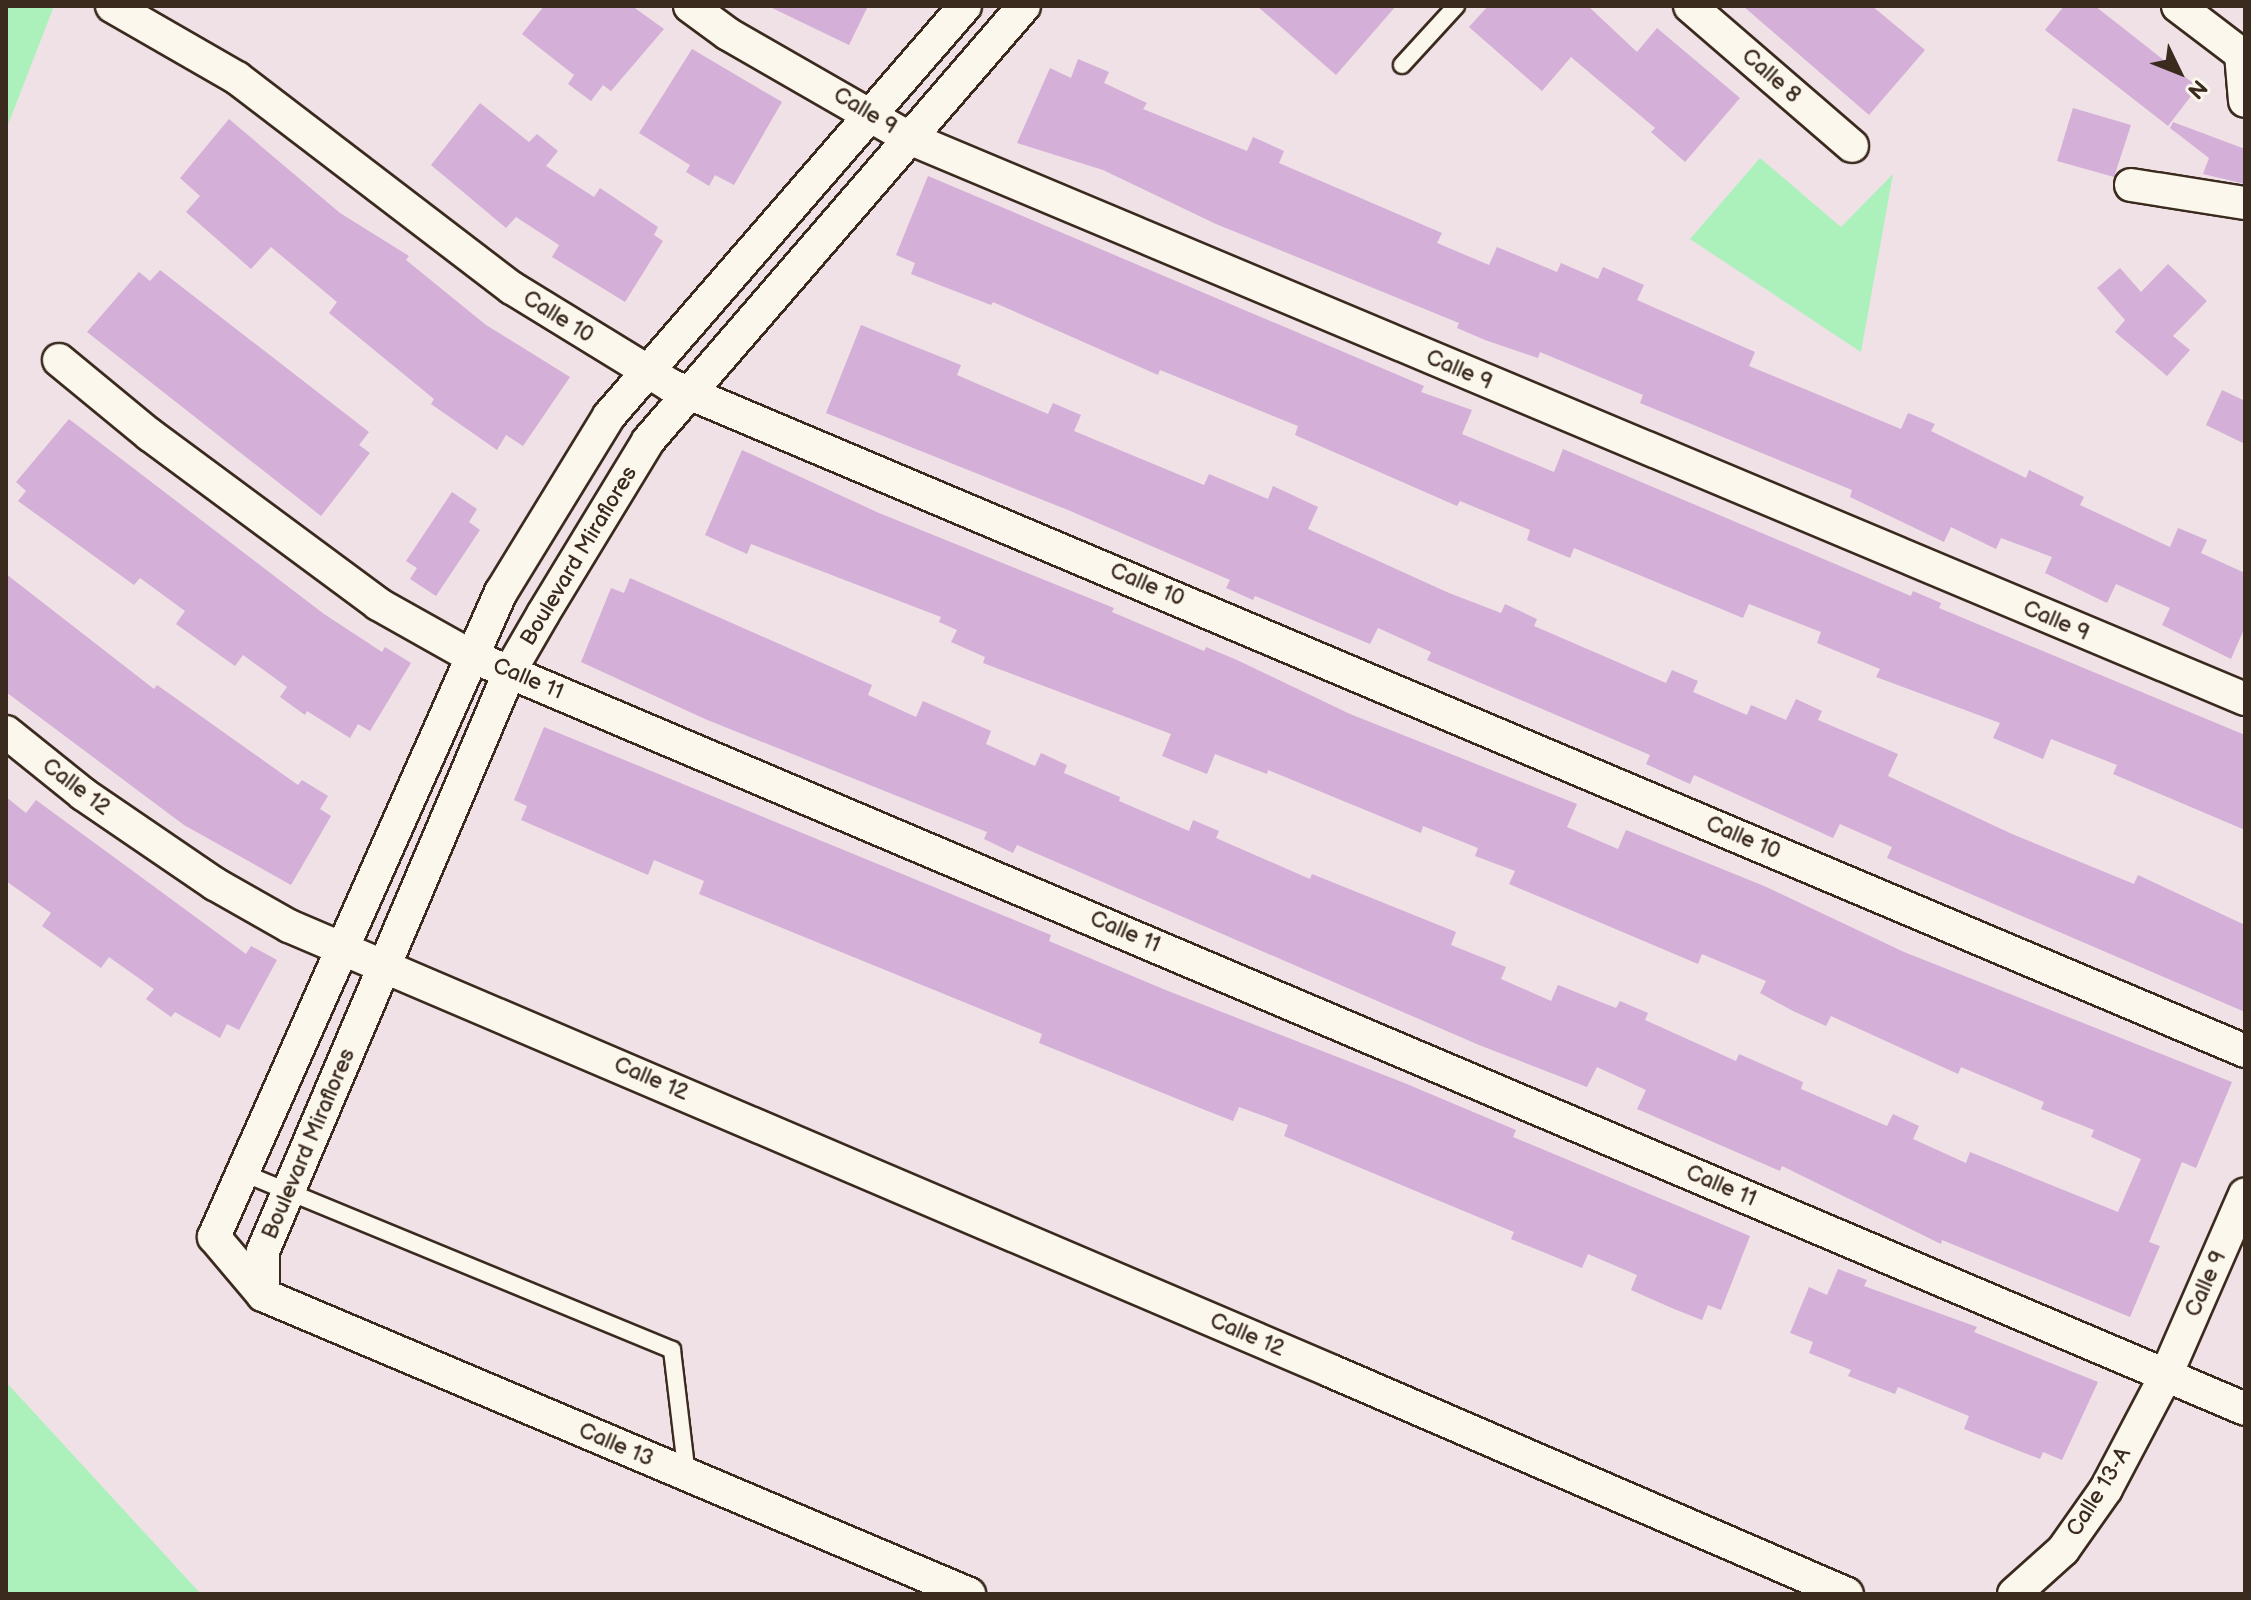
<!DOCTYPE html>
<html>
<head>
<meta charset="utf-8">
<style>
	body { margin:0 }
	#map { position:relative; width:2251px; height:1600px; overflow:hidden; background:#efe1e6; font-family:"Balsamiq Sans",sans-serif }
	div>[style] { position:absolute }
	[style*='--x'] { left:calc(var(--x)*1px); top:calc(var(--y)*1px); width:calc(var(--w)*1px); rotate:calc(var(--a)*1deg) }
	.green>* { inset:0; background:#acf1bc }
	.building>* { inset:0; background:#d4afd7 }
	.roads { filter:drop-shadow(2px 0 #3b2a1e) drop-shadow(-2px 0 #3b2a1e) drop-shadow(0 2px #3b2a1e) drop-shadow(0 -2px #3b2a1e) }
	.service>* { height:16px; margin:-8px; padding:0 8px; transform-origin:8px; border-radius:8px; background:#fbf7ec }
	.minor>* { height:32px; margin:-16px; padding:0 16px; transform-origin:16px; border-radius:16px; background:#fbf7ec }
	span { translate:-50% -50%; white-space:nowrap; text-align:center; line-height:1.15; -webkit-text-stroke:6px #fbf7ec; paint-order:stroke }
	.street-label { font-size:22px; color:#3b2a1e }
	.frame { position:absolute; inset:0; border:8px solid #3b2a1e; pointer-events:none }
	.north { position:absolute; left:2139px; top:32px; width:80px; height:80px; -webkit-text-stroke:6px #fbf7ec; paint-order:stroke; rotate:133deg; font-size:22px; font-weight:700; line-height:32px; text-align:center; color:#3b2a1e }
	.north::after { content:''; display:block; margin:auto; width:28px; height:36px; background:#3b2a1e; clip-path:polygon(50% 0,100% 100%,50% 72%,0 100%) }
</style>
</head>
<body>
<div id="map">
	<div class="green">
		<i style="clip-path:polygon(6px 6px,54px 6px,6px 130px)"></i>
		<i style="clip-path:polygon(1760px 158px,1841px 227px,1893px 174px,1861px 352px,1690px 239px)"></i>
		<i style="clip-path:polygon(6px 1382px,201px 1594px,6px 1594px)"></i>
	</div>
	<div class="building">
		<i style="clip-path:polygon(544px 6px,632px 6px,664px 29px,611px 91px,603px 85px,591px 101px,568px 84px,574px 75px,522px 34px)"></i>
		<i style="clip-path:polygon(768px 6px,868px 6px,849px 45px)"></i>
		<i style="clip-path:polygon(1257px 6px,1396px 6px,1336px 75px)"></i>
		<i style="clip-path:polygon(1488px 6px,1588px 6px,1637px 52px,1657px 28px,1740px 98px,1685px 162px,1651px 132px,1655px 128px,1571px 57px,1542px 91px,1469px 27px)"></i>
		<i style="clip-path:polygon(1743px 6px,1872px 6px,1925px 50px,1869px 115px)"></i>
		<i style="clip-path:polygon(2064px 6px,2095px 6px,2198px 87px,2168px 126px,2045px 30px)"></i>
		<i style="clip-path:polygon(692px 49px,782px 102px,734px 185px,715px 175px,709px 186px,686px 172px,690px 165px,639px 133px)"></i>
		<i style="clip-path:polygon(1078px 59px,1109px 72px,1104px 83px,1147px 103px,1143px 109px,1247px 151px,1253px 137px,1284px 151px,1279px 163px,1442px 233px,1437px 243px,1489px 265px,1497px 247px,1557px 272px,1561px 263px,1598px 279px,1603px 267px,1644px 285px,1637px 300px,1755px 352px,1749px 366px,1901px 429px,1908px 413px,1935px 424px,1931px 431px,2026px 478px,2029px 470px,2084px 497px,2080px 505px,2170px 547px,2178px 528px,2207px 540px,2201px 553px,2245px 573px,2245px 627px,2231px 659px,2162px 625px,2170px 608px,2116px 584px,2107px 603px,2045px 573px,2052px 557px,2001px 538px,1996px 549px,1951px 527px,1944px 542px,1850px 497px,1852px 490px,1640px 403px,1643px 395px,1540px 352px,1538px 358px,1485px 340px,1457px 328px,1459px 323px,1216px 224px,1103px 170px,1017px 143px,1050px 68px,1071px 78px)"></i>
		<i style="clip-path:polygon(480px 103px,529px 142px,537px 134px,558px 151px,546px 166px,594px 197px,600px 188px,658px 227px,654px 235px,663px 241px,625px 302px,552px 257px,559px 245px,516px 217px,506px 228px,431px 165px)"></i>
		<i style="clip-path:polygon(2073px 108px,2131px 125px,2114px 177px,2057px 161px)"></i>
		<i style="clip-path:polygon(229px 119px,340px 213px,409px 256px,406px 260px,486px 325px,570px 377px,523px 446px,506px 435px,497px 450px,431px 404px,434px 399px,329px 313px,337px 302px,271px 247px,251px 269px,186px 212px,200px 196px,180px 178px)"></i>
		<i style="clip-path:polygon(2173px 122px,2245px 149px,2245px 184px,2203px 174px,2209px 158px,2170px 128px)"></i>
		<i style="clip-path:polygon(928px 176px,1424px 386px,1421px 392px,1472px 410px,1462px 434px,1554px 472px,1563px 449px,1911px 596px,1913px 591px,1941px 603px,1939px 608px,2245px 735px,2245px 830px,2113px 774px,2117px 765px,2051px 739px,2043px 759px,1993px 738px,2000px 723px,1876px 677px,1880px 669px,1817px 643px,1821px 632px,1749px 604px,1743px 618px,1574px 548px,1570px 558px,1527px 540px,1530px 530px,1460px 501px,1457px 506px,1295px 435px,1298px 426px,1160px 370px,1158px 375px,993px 302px,991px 305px,911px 274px,915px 263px,896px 255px)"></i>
		<i style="clip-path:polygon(2168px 264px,2207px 301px,2173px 336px,2190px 350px,2167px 376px,2115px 332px,2125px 320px,2097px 288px,2120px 268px,2141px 292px)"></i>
		<i style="clip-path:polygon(160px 270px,369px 432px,359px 445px,370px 453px,321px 516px,87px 332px,139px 272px,150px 281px)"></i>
		<i style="clip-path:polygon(861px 325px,961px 365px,957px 375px,1048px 414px,1053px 403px,1081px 415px,1074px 431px,1204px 485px,1209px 474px,1268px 499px,1273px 486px,1318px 507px,1308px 529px,1449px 593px,1501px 613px,1505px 604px,1537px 619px,1534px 626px,1666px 683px,1672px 670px,1698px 681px,1693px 692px,1747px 715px,1751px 705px,1786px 720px,1796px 699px,1822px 711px,1818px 720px,1898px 754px,1888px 776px,2012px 834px,2134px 884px,2138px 875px,2245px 925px,2245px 1012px,1887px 858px,1892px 847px,1840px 824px,1833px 838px,1694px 775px,1690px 784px,1646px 764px,1650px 755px,1427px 660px,1431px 652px,1378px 628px,1370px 644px,1255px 596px,1253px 600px,1226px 588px,1230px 580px,1068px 510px,826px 413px)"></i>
		<i style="clip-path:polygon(2222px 390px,2245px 401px,2245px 444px,2206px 425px)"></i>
		<i style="clip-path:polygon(69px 419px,324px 614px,382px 652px,385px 647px,411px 663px,370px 731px,358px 724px,350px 738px,307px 711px,305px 715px,280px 697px,287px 687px,243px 655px,235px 666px,176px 624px,185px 611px,140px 578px,134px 585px,18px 501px,26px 491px,16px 482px)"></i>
		<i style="clip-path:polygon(742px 450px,879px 513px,1114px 608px,1112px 612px,1204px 651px,1206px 647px,1237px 660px,1350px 714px,1577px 804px,1567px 827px,1618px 849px,1626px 830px,1764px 886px,1904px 952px,2232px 1082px,2196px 1168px,2182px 1162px,2149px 1242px,2160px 1246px,2130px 1317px,1942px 1240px,1941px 1244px,1782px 1166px,1780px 1171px,1637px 1109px,1646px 1090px,1597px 1067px,1587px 1087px,1479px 1045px,1017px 845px,1013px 853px,984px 839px,987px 832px,705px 719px,581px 662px,611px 588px,624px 593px,630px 578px,872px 685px,868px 695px,916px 717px,923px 701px,991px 731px,986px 744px,1035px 766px,1041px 753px,1067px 765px,1064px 773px,1120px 797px,1119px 801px,1189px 831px,1193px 820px,1219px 831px,1216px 838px,1310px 879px,1312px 874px,1456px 932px,1451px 945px,1506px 967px,1501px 979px,1551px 1001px,1558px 985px,1616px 1008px,1620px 1001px,1648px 1013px,1645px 1020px,1736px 1061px,1739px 1054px,1803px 1082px,1801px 1089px,1887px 1126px,1893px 1114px,1919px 1126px,1913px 1139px,1966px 1163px,1970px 1152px,2118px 1212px,2141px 1159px,2091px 1137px,2094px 1130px,2041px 1109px,2044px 1102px,1961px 1067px,1958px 1074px,1831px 1016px,1826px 1026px,1793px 1011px,1760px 993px,1766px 981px,1702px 954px,1698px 964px,1509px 884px,1515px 871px,1475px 856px,1478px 848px,1423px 826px,1421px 833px,1268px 770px,1267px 774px,1215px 754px,1207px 774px,1162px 756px,1171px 734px,983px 663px,985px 657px,951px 642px,957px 630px,939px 622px,941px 617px,751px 544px,747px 554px,705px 535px)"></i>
		<i style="clip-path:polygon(452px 492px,477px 509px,469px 522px,480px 530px,436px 596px,410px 579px,417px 568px,406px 561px)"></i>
		<i style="clip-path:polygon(6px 574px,154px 689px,157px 685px,298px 785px,302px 780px,328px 796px,320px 809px,331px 816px,291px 885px,184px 825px,6px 692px)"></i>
		<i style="clip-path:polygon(544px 727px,1051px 935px,1049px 941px,1168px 991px,1402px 1082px,1516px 1130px,1513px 1137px,1750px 1236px,1721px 1310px,1708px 1305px,1702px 1320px,1674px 1309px,1631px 1290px,1637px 1275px,1588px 1254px,1582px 1268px,1511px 1239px,1514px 1232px,1284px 1136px,1288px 1125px,1239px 1107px,1233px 1121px,1205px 1110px,1039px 1043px,1042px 1034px,699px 894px,704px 881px,654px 860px,648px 875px,521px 820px,527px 806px,514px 800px)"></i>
		<i style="clip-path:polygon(6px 797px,26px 813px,36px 800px,246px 954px,251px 946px,277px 960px,239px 1030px,227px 1024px,220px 1038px,175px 1012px,171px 1017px,146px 999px,154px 989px,109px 957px,101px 968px,42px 926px,51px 913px,6px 881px)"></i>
		<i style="clip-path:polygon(1838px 1269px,1867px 1280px,1864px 1286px,1977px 1327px,1974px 1332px,2098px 1382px,2062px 1460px,2043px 1452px,2040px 1459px,1964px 1429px,1969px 1416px,1898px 1387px,1895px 1394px,1848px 1376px,1851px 1370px,1809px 1353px,1813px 1342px,1790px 1333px,1809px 1287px,1827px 1295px)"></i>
	</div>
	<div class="roads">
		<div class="service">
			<i style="--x:1402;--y:65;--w:80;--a:-47.5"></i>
			<i style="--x:243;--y:1173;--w:464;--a:22.4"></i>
			<i style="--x:672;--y:1350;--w:126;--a:83.2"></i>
		</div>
		<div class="minor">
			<i style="--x:112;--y:6;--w:144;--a:29.9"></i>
			<i style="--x:237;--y:78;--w:346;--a:37.4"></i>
			<i style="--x:512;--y:288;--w:185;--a:31.5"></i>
			<i style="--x:670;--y:385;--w:1710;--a:22.92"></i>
			<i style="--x:690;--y:6;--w:47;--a:36.4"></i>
			<i style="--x:728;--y:34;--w:209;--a:29.9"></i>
			<i style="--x:909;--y:138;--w:1449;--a:22.78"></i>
			<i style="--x:965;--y:6;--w:543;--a:130.97"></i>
			<i style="--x:609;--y:416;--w:206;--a:121.5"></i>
			<i style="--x:501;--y:592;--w:706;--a:113.99"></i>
			<i style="--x:214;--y:1237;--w:76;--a:49.8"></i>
			<i style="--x:263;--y:1295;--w:767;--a:22.95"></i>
			<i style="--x:1690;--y:6;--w:214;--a:40.8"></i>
			<i style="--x:2178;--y:6;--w:79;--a:37.3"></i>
			<i style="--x:2241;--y:54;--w:47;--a:85.1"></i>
			<i style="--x:2131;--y:185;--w:115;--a:9"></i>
			<i style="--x:59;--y:360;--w:118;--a:39.5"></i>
			<i style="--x:150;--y:435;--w:284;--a:36.5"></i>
			<i style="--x:378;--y:604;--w:104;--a:29.3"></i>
			<i style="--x:469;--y:655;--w:1929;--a:23"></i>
			<i style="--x:6;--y:732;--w:99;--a:38.8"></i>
			<i style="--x:83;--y:794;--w:160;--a:34.3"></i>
			<i style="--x:215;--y:884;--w:85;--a:29.6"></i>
			<i style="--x:289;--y:926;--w:1131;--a:23.12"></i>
			<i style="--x:263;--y:1295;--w:44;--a:-90"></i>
			<i style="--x:263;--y:1251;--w:630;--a:-66.93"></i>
			<i style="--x:510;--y:671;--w:66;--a:-59.9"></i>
			<i style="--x:543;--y:614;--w:202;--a:-58.7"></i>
			<i style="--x:648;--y:441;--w:575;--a:-49.16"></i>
			<i style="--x:1331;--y:1371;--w:562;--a:23.37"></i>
			<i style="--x:2014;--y:1594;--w:66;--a:-41.9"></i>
			<i style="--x:2063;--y:1550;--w:75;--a:-54.8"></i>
			<i style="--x:2106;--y:1489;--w:129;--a:-62.2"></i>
			<i style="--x:2166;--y:1375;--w:197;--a:-66.4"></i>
		</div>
	</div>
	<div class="street-label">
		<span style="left:1771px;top:76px;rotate:41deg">Calle 8</span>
		<span style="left:865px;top:111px;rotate:31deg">Calle 9</span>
		<span style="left:558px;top:317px;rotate:32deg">Calle 10</span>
		<span style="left:1459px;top:370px;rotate:23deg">Calle 9</span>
		<span style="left:579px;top:556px;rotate:-59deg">Boulevard Miraflores</span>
		<span style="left:1147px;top:585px;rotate:23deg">Calle 10</span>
		<span style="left:2056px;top:621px;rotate:23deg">Calle 9</span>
		<span style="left:528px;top:679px;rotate:23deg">Calle 11</span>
		<span style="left:76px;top:787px;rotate:37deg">Calle 12</span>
		<span style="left:1743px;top:838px;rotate:23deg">Calle 10</span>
		<span style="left:1125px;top:932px;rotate:23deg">Calle 11</span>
		<span style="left:651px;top:1079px;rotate:23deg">Calle 12</span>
		<span style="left:309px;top:1144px;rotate:-67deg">Boulevard Miraflores</span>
		<span style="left:1721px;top:1186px;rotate:23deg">Calle 11</span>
		<span style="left:2206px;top:1284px;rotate:-66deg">Calle 9</span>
		<span style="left:1247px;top:1335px;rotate:23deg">Calle 12</span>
		<span style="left:616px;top:1445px;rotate:23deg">Calle 13</span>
		<span style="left:2099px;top:1492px;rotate:-58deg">Calle 13-A</span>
	</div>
	<div class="frame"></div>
	<div class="north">N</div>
</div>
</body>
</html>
